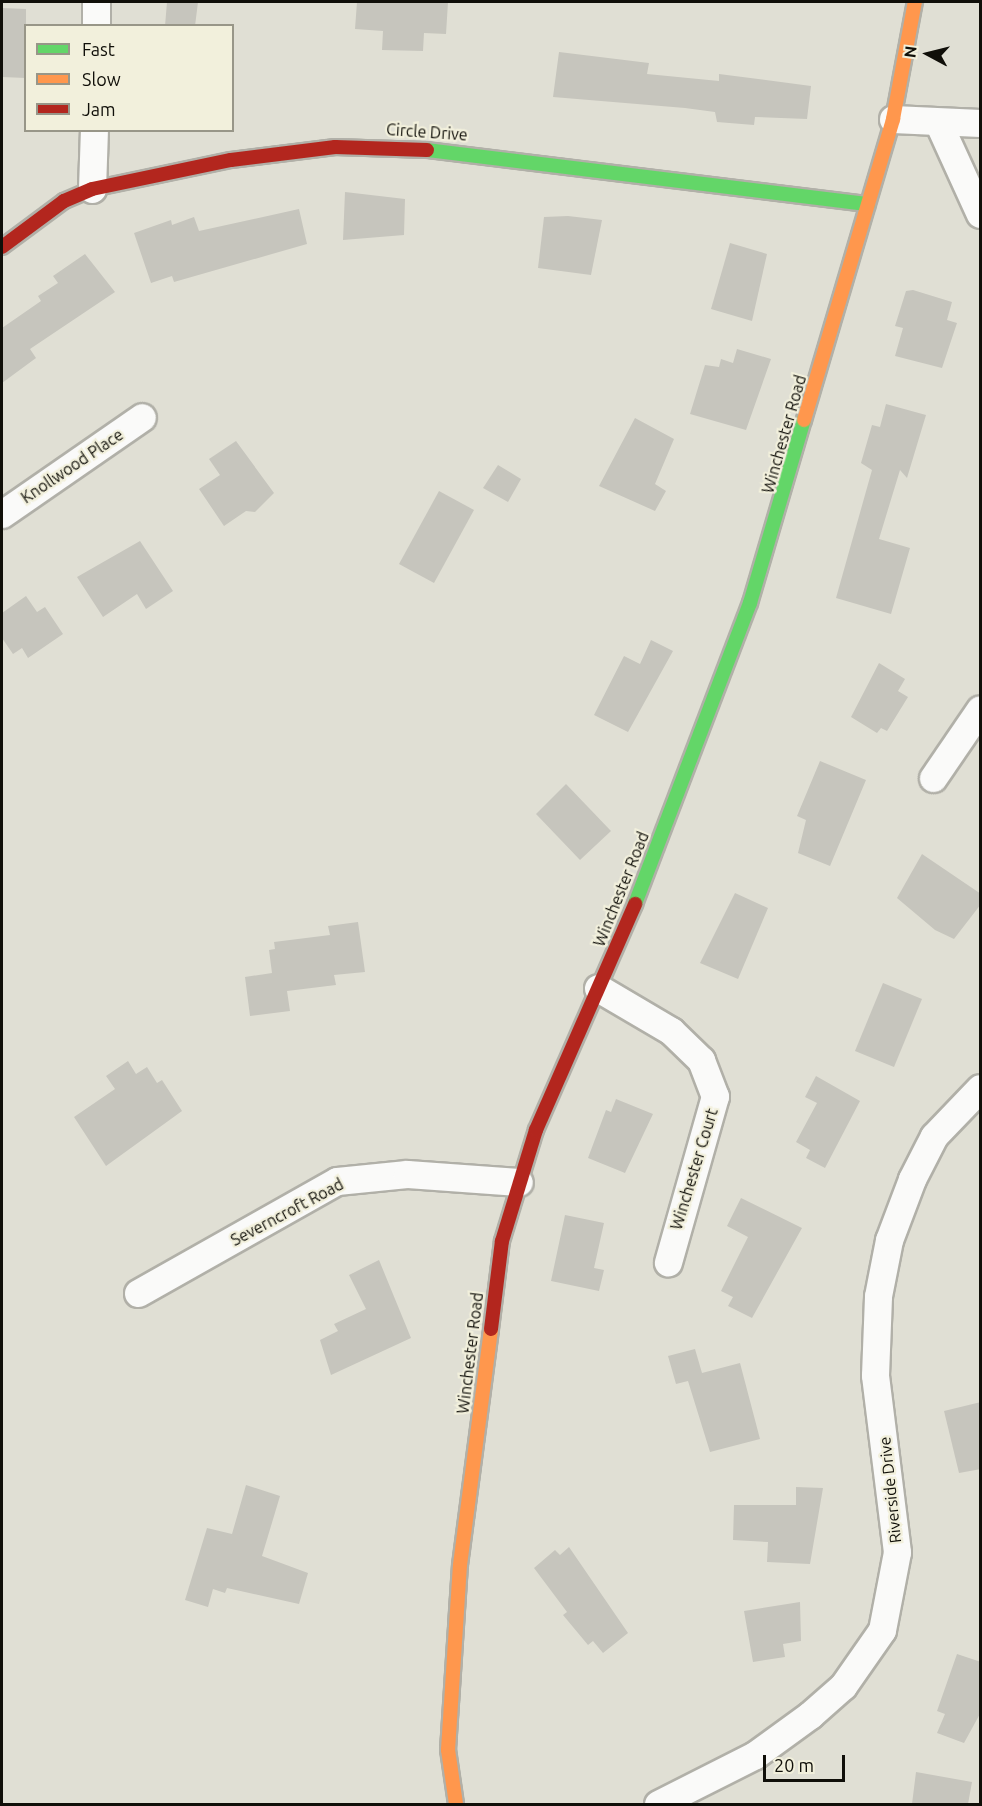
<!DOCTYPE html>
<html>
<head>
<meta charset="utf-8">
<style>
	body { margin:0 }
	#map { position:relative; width:982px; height:1806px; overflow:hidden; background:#e0dfd4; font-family:Ubuntu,sans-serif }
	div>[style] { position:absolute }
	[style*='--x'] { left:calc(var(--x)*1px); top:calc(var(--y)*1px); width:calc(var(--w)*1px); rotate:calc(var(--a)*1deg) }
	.building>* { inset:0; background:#c6c5bd }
	.roads { filter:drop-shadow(2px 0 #b1b0a8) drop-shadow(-2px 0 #b1b0a8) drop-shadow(0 2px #b1b0a8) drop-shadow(0 -2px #b1b0a8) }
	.street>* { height:27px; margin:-13.5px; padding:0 13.5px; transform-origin:13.5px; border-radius:13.5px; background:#fafaf9 }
	.fast>* { height:14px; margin:-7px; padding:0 7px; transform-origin:7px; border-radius:7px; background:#63d668 }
	.slow>* { height:14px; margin:-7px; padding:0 7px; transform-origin:7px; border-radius:7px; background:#ff974d }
	.jam>* { height:14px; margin:-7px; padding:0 7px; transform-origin:7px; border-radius:7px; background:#b3261e }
	span { translate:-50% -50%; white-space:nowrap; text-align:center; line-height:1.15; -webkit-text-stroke:4.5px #f2f0dc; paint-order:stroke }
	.street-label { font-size:16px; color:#100f09 }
	.frame { position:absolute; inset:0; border:3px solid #100f09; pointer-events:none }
	.legend { position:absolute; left:24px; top:24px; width:210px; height:108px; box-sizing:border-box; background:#f2f0dc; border:2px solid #989688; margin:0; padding:8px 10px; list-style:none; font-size:18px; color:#100f09 }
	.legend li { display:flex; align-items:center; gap:12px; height:30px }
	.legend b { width:30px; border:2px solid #989688 }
	.north { position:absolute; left:898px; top:24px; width:60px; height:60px; -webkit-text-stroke:4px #f2f0dc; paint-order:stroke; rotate:277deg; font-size:16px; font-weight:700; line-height:24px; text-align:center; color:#100f09 }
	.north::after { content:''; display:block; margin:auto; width:21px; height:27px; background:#100f09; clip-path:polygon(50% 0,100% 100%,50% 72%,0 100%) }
	.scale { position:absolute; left:763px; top:1755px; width:82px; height:27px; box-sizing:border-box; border:3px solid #100f09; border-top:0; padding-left:8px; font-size:18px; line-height:21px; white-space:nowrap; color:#100f09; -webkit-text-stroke:4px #f2f0dc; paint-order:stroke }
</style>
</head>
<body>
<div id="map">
	<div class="building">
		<i style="clip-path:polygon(167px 2px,198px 2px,195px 26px,165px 26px)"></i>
		<i style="clip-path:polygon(357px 2px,448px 2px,446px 34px,424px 33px,423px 51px,382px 50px,383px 31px,355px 29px)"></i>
		<i style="clip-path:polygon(2px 8px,26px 9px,26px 78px,2px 77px)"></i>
		<i style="clip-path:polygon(559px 52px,649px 63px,647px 74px,719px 81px,719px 74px,811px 86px,807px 119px,755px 117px,754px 125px,717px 122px,715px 112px,685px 108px,553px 97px)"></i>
		<i style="clip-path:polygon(345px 192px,405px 199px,404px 235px,343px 240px)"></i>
		<i style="clip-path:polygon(299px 209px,307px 244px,174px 282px,172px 276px,151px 283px,134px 233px,171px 220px,172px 225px,194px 217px,199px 231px)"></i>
		<i style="clip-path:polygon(568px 216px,602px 220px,591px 275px,538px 268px,544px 217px)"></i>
		<i style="clip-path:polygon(730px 243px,767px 254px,752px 321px,711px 309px)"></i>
		<i style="clip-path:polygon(85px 254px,115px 292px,30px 349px,36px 358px,2px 383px,2px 328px,41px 301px,38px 296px,58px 283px,53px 276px)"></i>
		<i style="clip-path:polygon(913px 290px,952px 302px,947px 320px,957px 323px,942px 368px,895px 356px,903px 328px,895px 326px,906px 291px)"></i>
		<i style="clip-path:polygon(737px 349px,771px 359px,746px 430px,690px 414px,705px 365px,719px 367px,721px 359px,733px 363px)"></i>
		<i style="clip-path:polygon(886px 404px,926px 415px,907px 478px,900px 470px,879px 539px,910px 548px,891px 614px,836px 598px,872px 470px,861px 463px,872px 425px,880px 427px)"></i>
		<i style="clip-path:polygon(635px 418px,674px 439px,655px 484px,666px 491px,655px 511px,599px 486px)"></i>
		<i style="clip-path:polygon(236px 441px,274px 493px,255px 512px,246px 511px,224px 526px,199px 489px,220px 475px,209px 459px)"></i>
		<i style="clip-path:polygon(498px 465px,521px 479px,508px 502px,483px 488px)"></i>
		<i style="clip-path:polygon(439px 491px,474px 510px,434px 583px,399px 564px)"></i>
		<i style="clip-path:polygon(140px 541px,173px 591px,146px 609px,137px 594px,103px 617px,77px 577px)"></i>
		<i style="clip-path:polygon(26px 596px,37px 612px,45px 607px,63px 634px,28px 658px,22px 648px,13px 654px,2px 638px,2px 613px)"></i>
		<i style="clip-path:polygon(651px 640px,673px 651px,628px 732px,594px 715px,624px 656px,640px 664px)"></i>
		<i style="clip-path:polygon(879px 663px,905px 679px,898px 691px,908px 697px,887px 731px,881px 728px,877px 733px,851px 717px)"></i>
		<i style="clip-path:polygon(820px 761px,866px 780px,830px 866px,798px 853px,806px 820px,797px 816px)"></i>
		<i style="clip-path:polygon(566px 784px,611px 831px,580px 860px,536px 814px)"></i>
		<i style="clip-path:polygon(922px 854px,981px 894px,981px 904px,954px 939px,935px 930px,897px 898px)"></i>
		<i style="clip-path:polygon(735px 893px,768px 908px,738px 979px,700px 963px)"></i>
		<i style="clip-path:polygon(358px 922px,365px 972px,334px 975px,336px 985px,287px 991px,290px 1011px,250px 1016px,245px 977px,272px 973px,269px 950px,275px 949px,274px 942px,330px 935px,328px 926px)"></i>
		<i style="clip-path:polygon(883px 983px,922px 999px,894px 1067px,855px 1051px)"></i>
		<i style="clip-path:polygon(128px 1061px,136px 1074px,147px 1067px,157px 1083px,162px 1080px,182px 1111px,106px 1166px,74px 1117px,115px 1089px,106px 1076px)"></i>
		<i style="clip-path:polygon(816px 1076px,860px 1101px,825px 1168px,806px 1158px,810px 1150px,796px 1142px,817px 1103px,805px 1097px)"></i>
		<i style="clip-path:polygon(616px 1099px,653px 1114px,625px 1173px,588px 1158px,606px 1110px,611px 1112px)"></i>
		<i style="clip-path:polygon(741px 1198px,802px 1228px,752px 1318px,728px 1306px,733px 1297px,721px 1291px,748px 1237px,727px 1226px)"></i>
		<i style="clip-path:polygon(565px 1215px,604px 1223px,594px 1268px,604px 1270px,599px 1291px,551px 1281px)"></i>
		<i style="clip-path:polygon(379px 1260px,411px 1338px,331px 1375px,320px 1340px,338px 1331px,334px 1324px,366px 1309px,349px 1275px)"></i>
		<i style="clip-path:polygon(695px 1349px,702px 1373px,740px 1363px,760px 1439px,710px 1452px,688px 1381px,676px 1384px,668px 1356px)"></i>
		<i style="clip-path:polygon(981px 1402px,981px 1469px,959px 1473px,944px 1411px)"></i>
		<i style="clip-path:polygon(246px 1485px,280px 1496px,262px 1556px,308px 1573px,299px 1604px,227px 1588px,225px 1593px,213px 1589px,208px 1607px,185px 1600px,207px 1528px,232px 1534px)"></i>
		<i style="clip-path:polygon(796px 1487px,823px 1488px,810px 1564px,767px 1562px,768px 1542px,733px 1540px,734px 1505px,796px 1505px)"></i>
		<i style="clip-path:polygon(569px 1547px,628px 1633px,603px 1653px,593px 1641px,588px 1645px,563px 1615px,567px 1612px,534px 1568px,555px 1550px,560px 1555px)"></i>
		<i style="clip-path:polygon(800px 1602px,801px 1641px,783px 1644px,785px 1657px,753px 1662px,744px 1611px)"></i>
		<i style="clip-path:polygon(957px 1654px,981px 1662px,981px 1712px,964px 1743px,937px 1733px,945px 1714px,937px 1711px)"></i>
		<i style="clip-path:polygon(916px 1772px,972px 1782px,968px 1804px,912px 1804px)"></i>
	</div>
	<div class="roads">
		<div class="street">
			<i style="--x:96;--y:26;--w:24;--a:-90"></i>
			<i style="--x:893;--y:119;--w:87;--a:2.6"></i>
			<i style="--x:938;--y:122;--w:101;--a:65.5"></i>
			<i style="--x:92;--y:189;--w:59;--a:-88.1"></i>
			<i style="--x:2;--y:514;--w:170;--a:-34.7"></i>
			<i style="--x:933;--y:778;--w:83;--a:-55.7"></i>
			<i style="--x:598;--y:988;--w:85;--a:30.5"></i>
			<i style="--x:671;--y:1031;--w:42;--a:44"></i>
			<i style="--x:701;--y:1060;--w:39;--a:69"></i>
			<i style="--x:715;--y:1096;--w:173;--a:105.8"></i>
			<i style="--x:138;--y:1293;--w:228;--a:-29.4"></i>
			<i style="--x:337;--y:1181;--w:70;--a:-5.7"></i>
			<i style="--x:407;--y:1174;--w:112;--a:4.1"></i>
			<i style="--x:658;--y:1804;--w:109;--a:-26.8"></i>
			<i style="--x:755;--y:1755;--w:68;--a:-36"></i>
			<i style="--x:810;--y:1715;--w:44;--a:-41.3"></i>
			<i style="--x:843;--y:1686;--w:68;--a:-55.1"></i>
			<i style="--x:882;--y:1630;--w:79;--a:-79.1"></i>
			<i style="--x:897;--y:1552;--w:178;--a:-97.1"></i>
			<i style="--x:875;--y:1375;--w:79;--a:-87.8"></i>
			<i style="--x:878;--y:1296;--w:57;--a:-78.9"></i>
			<i style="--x:889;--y:1240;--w:65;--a:-69.3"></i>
			<i style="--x:912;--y:1179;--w:48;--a:-62.9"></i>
			<i style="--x:934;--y:1136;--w:66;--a:-46.2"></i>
		</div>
		<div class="fast">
			<i style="--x:427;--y:150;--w:444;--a:7"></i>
			<i style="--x:635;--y:904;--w:322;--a:-69.1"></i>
			<i style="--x:750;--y:603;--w:191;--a:-73.6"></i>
		</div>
		<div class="slow">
			<i style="--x:804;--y:420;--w:314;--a:-73.5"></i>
			<i style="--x:893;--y:119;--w:119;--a:-79.4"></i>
			<i style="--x:456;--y:1804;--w:55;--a:-98.4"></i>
			<i style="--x:448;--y:1750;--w:185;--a:-86.3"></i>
			<i style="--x:460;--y:1565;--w:238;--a:-82.5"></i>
		</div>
		<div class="jam">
			<i style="--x:2;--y:247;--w:77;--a:-36.6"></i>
			<i style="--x:64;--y:201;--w:30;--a:-23"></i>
			<i style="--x:92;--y:189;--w:142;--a:-11.8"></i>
			<i style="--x:231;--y:160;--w:105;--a:-7.1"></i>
			<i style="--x:335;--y:147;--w:92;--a:1.9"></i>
			<i style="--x:491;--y:1329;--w:89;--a:-82.9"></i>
			<i style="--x:502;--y:1241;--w:116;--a:-73"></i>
			<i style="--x:536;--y:1130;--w:247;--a:-66.3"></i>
		</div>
	</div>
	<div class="street-label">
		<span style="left:427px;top:132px;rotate:4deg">Circle Drive</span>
		<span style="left:784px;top:434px;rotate:-74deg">Winchester Road</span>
		<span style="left:72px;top:466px;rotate:-34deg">Knollwood Place</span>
		<span style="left:621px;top:889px;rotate:-68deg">Winchester Road</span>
		<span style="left:694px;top:1169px;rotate:-73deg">Winchester Court</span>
		<span style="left:287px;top:1212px;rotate:-28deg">Severncroft Road</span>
		<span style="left:470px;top:1353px;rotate:-83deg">Winchester Road</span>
		<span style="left:890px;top:1490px;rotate:-96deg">Riverside Drive</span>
	</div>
	<div class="frame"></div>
	<ul class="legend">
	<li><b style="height:8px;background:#63d668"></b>Fast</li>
	<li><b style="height:8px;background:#ff974d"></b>Slow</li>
	<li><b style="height:8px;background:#b3261e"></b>Jam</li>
	</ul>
	<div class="north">N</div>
	<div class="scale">20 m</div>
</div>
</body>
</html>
